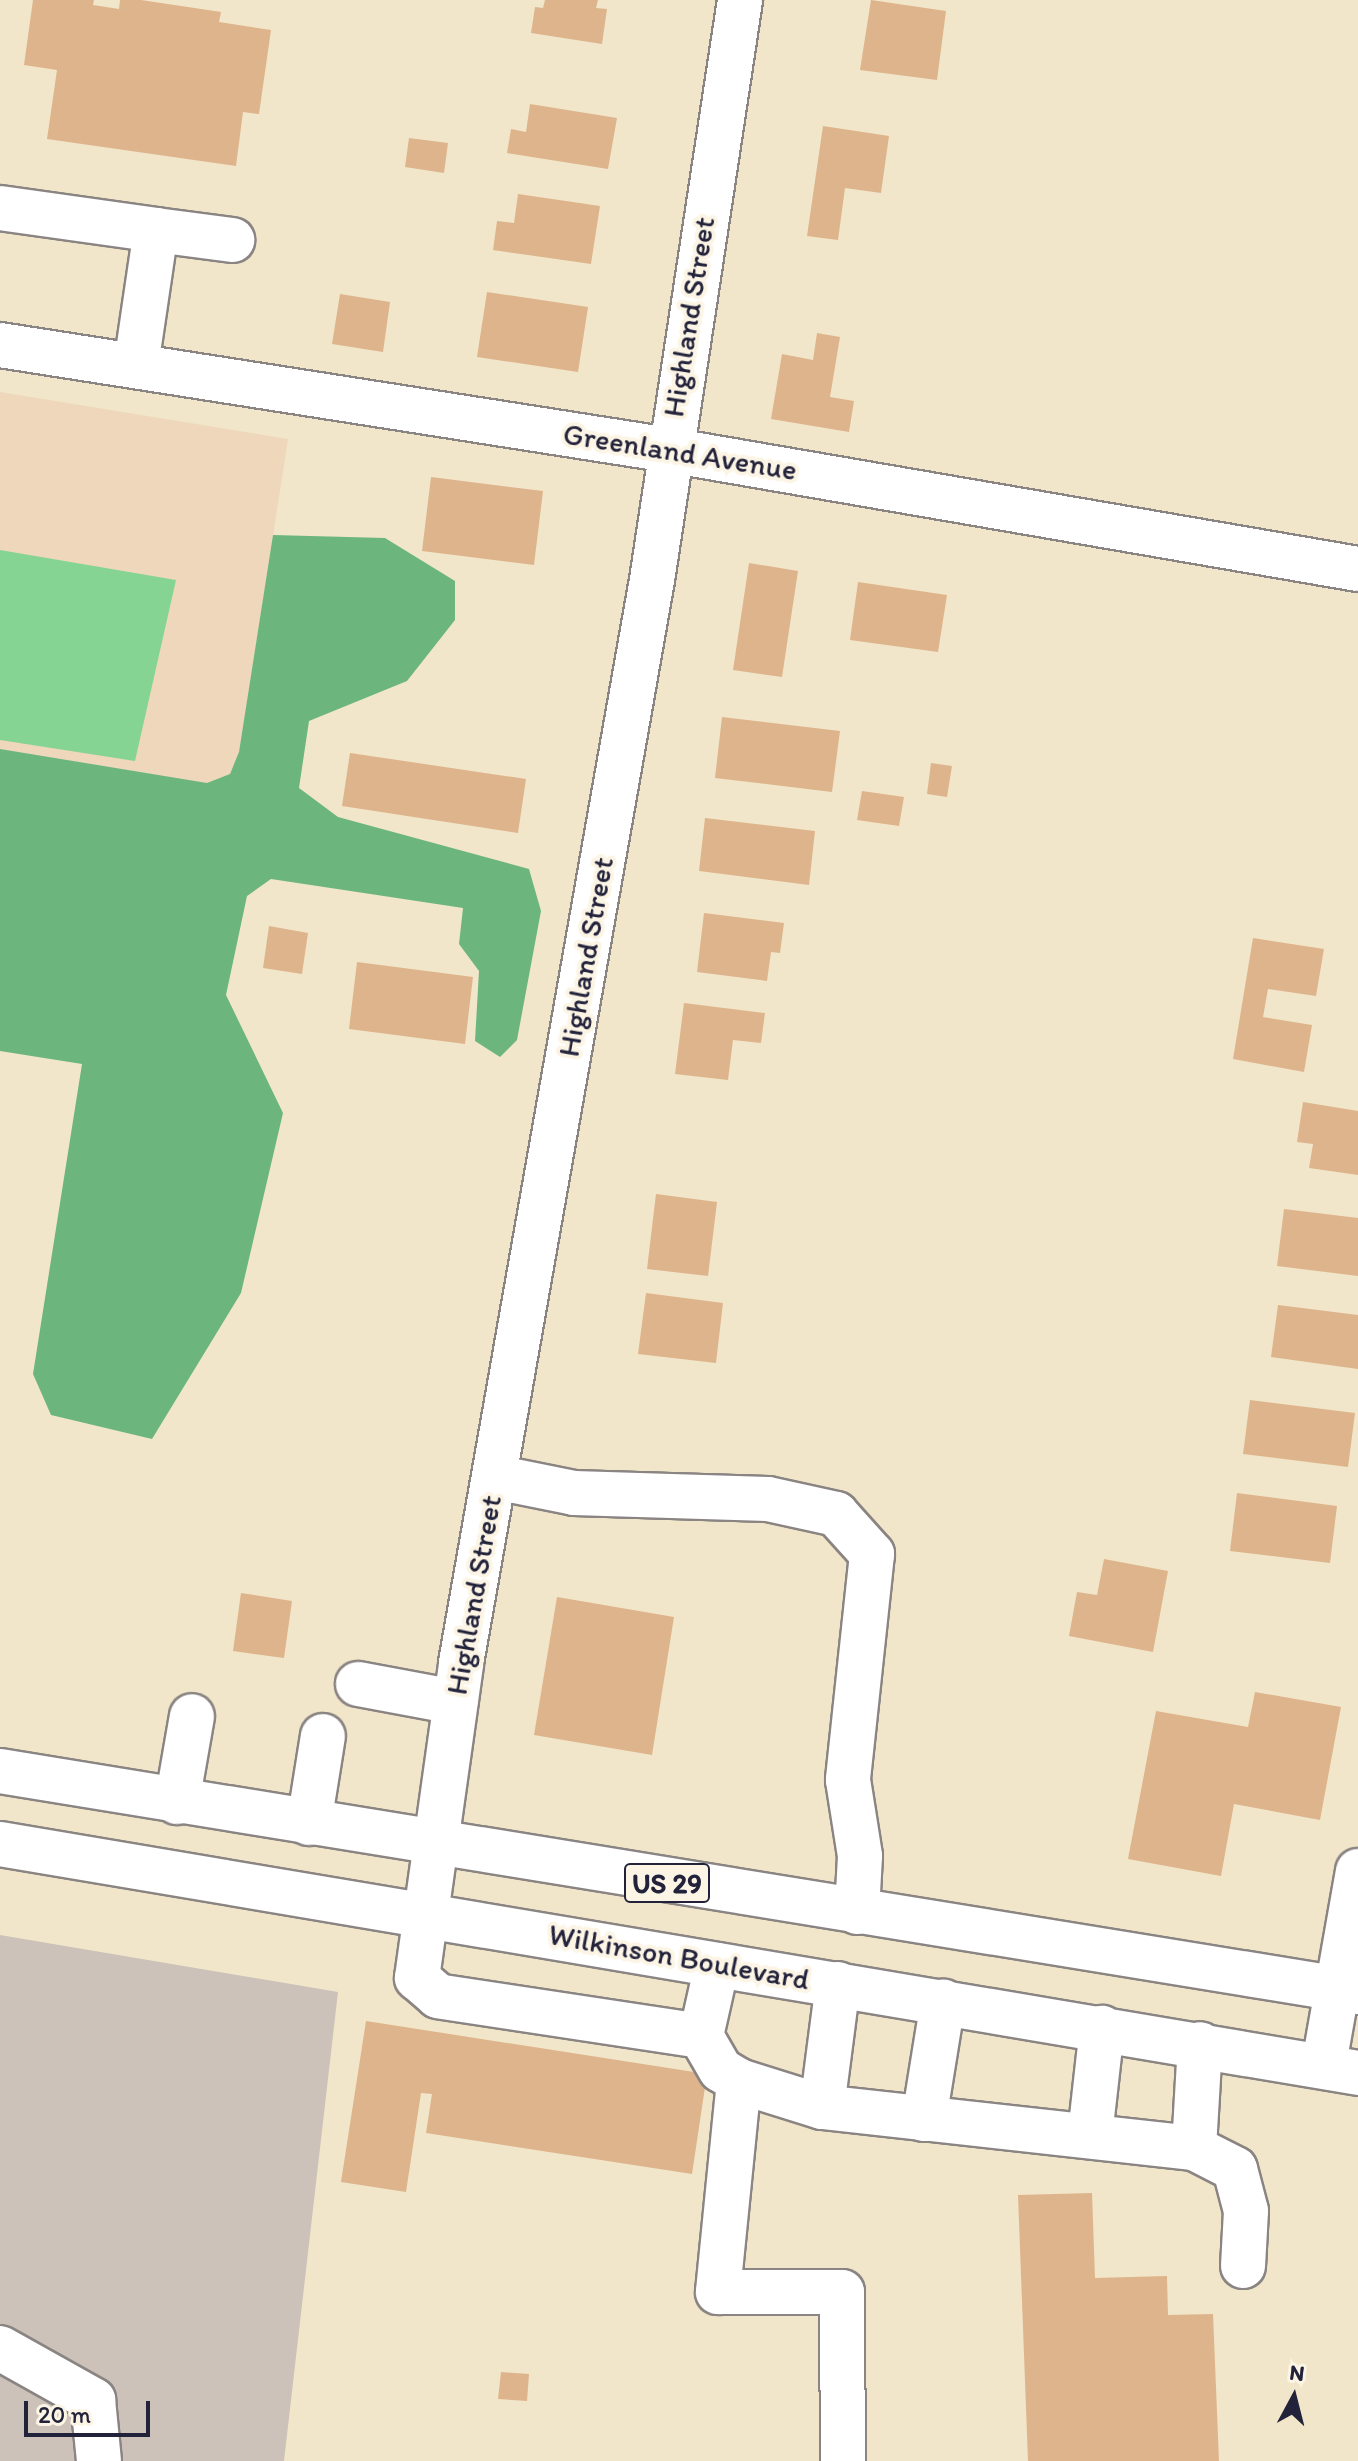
<!DOCTYPE html>
<html>
<head>
<meta charset="utf-8">
<style>
	body { margin:0 }
	#map { position:relative; width:1358px; height:2461px; overflow:hidden; background:#f1e6c9; font-family:Itim,sans-serif }
	div>[style] { position:absolute }
	[style*='--x'] { left:calc(var(--x)*1px); top:calc(var(--y)*1px); width:calc(var(--w)*1px); rotate:calc(var(--a)*1deg) }
	.built>* { inset:0; background:#eed7bb }
	.industrial>* { inset:0; background:#ccc2b9 }
	.green>* { inset:0; background:#85d494 }
	.forest>* { inset:0; background:#6cb67e }
	.building>* { inset:0; background:#deb48c }
	.roads { filter:drop-shadow(2px 0 #8a8482) drop-shadow(-2px 0 #8a8482) drop-shadow(0 2px #8a8482) drop-shadow(0 -2px #8a8482) }
	.minor>* { height:44px; margin:-22px; padding:0 22px; transform-origin:22px; border-radius:22px; background:#fff }
	.major>* { height:44px; margin:-22px; padding:0 22px; transform-origin:22px; border-radius:22px; background:#fff }
	span { translate:-50% -50%; white-space:nowrap; text-align:center; line-height:1.15; -webkit-text-stroke:8px #fcf5e5; paint-order:stroke }
	.shield-label span { padding:2px 6px; background:#fcf5e5; border:2px solid; border-radius:6px; -webkit-text-stroke-width:0 }
	.shield-label { font-size:28px; color:#22223b; font-weight:700 }
	.street-label { font-size:30px; color:#22223b }
	.north { position:absolute; left:1254px; top:2357px; width:80px; height:80px; -webkit-text-stroke:6px #fcf5e5; paint-order:stroke; rotate:7deg; font-size:22px; font-weight:700; line-height:32px; text-align:center; color:#22223b }
	.north::after { content:''; display:block; margin:auto; width:28px; height:36px; background:#22223b; clip-path:polygon(50% 0,100% 100%,50% 72%,0 100%) }
	.scale { position:absolute; left:24px; top:2401px; width:126px; height:36px; box-sizing:border-box; border:4px solid #22223b; border-top:0; padding-left:10px; font-size:24px; line-height:28px; white-space:nowrap; color:#22223b; -webkit-text-stroke:6px #fcf5e5; paint-order:stroke }
</style>
</head>
<body>
<div id="map">
	<div class="built">
		<i style="clip-path:polygon(0 392px,288px 439px,231px 805px,0 767px)"></i>
	</div>
	<div class="industrial">
		<i style="clip-path:polygon(0 1935px,338px 1992px,284px 2461px,0 2461px)"></i>
	</div>
	<div class="green">
		<i style="clip-path:polygon(0 550px,176px 580px,135px 761px,0 740px)"></i>
	</div>
	<div class="forest">
		<i style="clip-path:polygon(273px 535px,385px 538px,455px 581px,455px 620px,407px 681px,309px 721px,299px 788px,338px 817px,529px 869px,541px 911px,517px 1040px,500px 1057px,475px 1041px,479px 971px,459px 944px,463px 908px,271px 879px,247px 896px,226px 995px,283px 1113px,241px 1293px,152px 1439px,51px 1415px,33px 1374px,82px 1064px,0 1051px,0 749px,207px 783px,230px 774px,239px 752px)"></i>
	</div>
	<div class="building">
		<i style="clip-path:polygon(33px 0,94px 0,93px 5px,119px 9px,120px 0,141px 0,221px 12px,219px 22px,271px 30px,259px 114px,243px 112px,236px 166px,47px 139px,57px 70px,24px 65px)"></i>
		<i style="clip-path:polygon(545px 0,598px 0,596px 8px,607px 9px,602px 44px,531px 33px,535px 7px,543px 8px)"></i>
		<i style="clip-path:polygon(871px 0,946px 11px,937px 80px,860px 70px)"></i>
		<i style="clip-path:polygon(530px 104px,617px 118px,608px 169px,507px 153px,511px 129px,526px 132px)"></i>
		<i style="clip-path:polygon(823px 126px,889px 136px,881px 193px,845px 188px,838px 240px,807px 236px)"></i>
		<i style="clip-path:polygon(409px 138px,448px 143px,444px 173px,405px 167px)"></i>
		<i style="clip-path:polygon(518px 194px,600px 206px,591px 264px,493px 250px,497px 221px,514px 223px)"></i>
		<i style="clip-path:polygon(487px 292px,588px 307px,578px 372px,477px 357px)"></i>
		<i style="clip-path:polygon(340px 294px,390px 302px,383px 352px,332px 344px)"></i>
		<i style="clip-path:polygon(817px 333px,840px 337px,830px 397px,854px 401px,849px 432px,771px 419px,782px 354px,813px 360px)"></i>
		<i style="clip-path:polygon(431px 477px,543px 491px,534px 565px,422px 551px)"></i>
		<i style="clip-path:polygon(749px 563px,798px 571px,782px 677px,733px 670px)"></i>
		<i style="clip-path:polygon(858px 582px,947px 595px,938px 652px,850px 640px)"></i>
		<i style="clip-path:polygon(722px 717px,840px 731px,832px 792px,715px 778px)"></i>
		<i style="clip-path:polygon(350px 753px,526px 779px,518px 833px,342px 806px)"></i>
		<i style="clip-path:polygon(931px 763px,952px 766px,947px 797px,927px 794px)"></i>
		<i style="clip-path:polygon(862px 791px,904px 797px,899px 826px,857px 820px)"></i>
		<i style="clip-path:polygon(705px 818px,815px 831px,809px 885px,699px 871px)"></i>
		<i style="clip-path:polygon(704px 913px,784px 923px,780px 953px,771px 952px,767px 981px,697px 972px)"></i>
		<i style="clip-path:polygon(269px 926px,308px 933px,302px 974px,263px 968px)"></i>
		<i style="clip-path:polygon(1253px 938px,1324px 949px,1316px 996px,1268px 989px,1263px 1017px,1312px 1025px,1304px 1072px,1233px 1059px)"></i>
		<i style="clip-path:polygon(357px 962px,473px 977px,465px 1044px,349px 1029px)"></i>
		<i style="clip-path:polygon(684px 1003px,765px 1013px,761px 1043px,733px 1040px,728px 1080px,675px 1074px)"></i>
		<i style="clip-path:polygon(1303px 1102px,1358px 1111px,1358px 1175px,1309px 1168px,1313px 1144px,1297px 1142px)"></i>
		<i style="clip-path:polygon(656px 1194px,717px 1202px,708px 1276px,647px 1269px)"></i>
		<i style="clip-path:polygon(1284px 1209px,1358px 1218px,1358px 1276px,1277px 1266px)"></i>
		<i style="clip-path:polygon(646px 1293px,723px 1303px,716px 1363px,638px 1354px)"></i>
		<i style="clip-path:polygon(1278px 1305px,1358px 1315px,1358px 1369px,1271px 1357px)"></i>
		<i style="clip-path:polygon(1250px 1400px,1355px 1413px,1348px 1467px,1243px 1454px)"></i>
		<i style="clip-path:polygon(1237px 1493px,1337px 1506px,1330px 1563px,1230px 1551px)"></i>
		<i style="clip-path:polygon(1104px 1559px,1168px 1571px,1153px 1652px,1069px 1636px,1077px 1592px,1097px 1595px)"></i>
		<i style="clip-path:polygon(241px 1593px,292px 1601px,284px 1658px,233px 1651px)"></i>
		<i style="clip-path:polygon(557px 1597px,674px 1617px,652px 1755px,534px 1735px)"></i>
		<i style="clip-path:polygon(1255px 1692px,1341px 1707px,1320px 1820px,1234px 1804px,1221px 1876px,1128px 1859px,1156px 1711px,1248px 1727px)"></i>
		<i style="clip-path:polygon(366px 2021px,707px 2074px,692px 2174px,426px 2133px,432px 2094px,421px 2093px,406px 2192px,341px 2182px)"></i>
		<i style="clip-path:polygon(1092px 2193px,1095px 2278px,1167px 2276px,1168px 2315px,1213px 2314px,1219px 2461px,1028px 2461px,1018px 2195px)"></i>
		<i style="clip-path:polygon(501px 2372px,529px 2374px,527px 2401px,498px 2399px)"></i>
	</div>
	<div class="roads">
		<div class="minor">
			<i style="--x:0;--y:208;--w:158;--a:8"></i>
			<i style="--x:156;--y:230;--w:137;--a:98.4"></i>
			<i style="--x:156;--y:230;--w:77;--a:7.5"></i>
			<i style="--x:0;--y:345;--w:677;--a:8.92"></i>
			<i style="--x:669;--y:450;--w:699;--a:9.8"></i>
			<i style="--x:495;--y:1477;--w:81;--a:11.4"></i>
			<i style="--x:574;--y:1493;--w:194;--a:1.8"></i>
			<i style="--x:768;--y:1499;--w:70;--a:12.4"></i>
			<i style="--x:836;--y:1514;--w:54;--a:48"></i>
			<i style="--x:872;--y:1554;--w:227;--a:96.1"></i>
			<i style="--x:848;--y:1780;--w:77;--a:81"></i>
			<i style="--x:860;--y:1856;--w:56;--a:93.1"></i>
			<i style="--x:358;--y:1684;--w:99;--a:10.5"></i>
			<i style="--x:177;--y:1802;--w:87;--a:-80.1"></i>
			<i style="--x:309;--y:1823;--w:88;--a:-80.9"></i>
			<i style="--x:717;--y:1965;--w:73;--a:102.7"></i>
			<i style="--x:701;--y:2036;--w:39;--a:60"></i>
			<i style="--x:721;--y:2070;--w:21;--a:31"></i>
			<i style="--x:739;--y:2081;--w:87;--a:17.4"></i>
			<i style="--x:822;--y:2107;--w:374;--a:6.3"></i>
			<i style="--x:1194;--y:2148;--w:46;--a:27.1"></i>
			<i style="--x:1235;--y:2169;--w:43;--a:75.3"></i>
			<i style="--x:1246;--y:2211;--w:55;--a:93.1"></i>
			<i style="--x:701;--y:2036;--w:266;--a:-171.4"></i>
			<i style="--x:438;--y:1996;--w:28;--a:-139"></i>
			<i style="--x:417;--y:1978;--w:318;--a:-82"></i>
			<i style="--x:461;--y:1663;--w:1100;--a:-80"></i>
			<i style="--x:652;--y:580;--w:587;--a:-81.37"></i>
			<i style="--x:1324;--y:2064;--w:196;--a:-80"></i>
			<i style="--x:739;--y:2081;--w:212;--a:95.7"></i>
			<i style="--x:718;--y:2292;--w:124;--a:0"></i>
			<i style="--x:842;--y:2292;--w:169;--a:89.7"></i>
			<i style="--x:822;--y:2107;--w:124;--a:-82.6"></i>
			<i style="--x:924;--y:2119;--w:119;--a:-80.8"></i>
			<i style="--x:1090;--y:2135;--w:108;--a:-83.6"></i>
			<i style="--x:1194;--y:2148;--w:104;--a:-86.7"></i>
			<i style="--x:0;--y:2348;--w:107;--a:29.2"></i>
			<i style="--x:93;--y:2400;--w:61;--a:84.4"></i>
		</div>
		<div class="major">
			<i style="--x:0;--y:1771;--w:1376;--a:9.24"></i>
			<i style="--x:0;--y:1844;--w:1377;--a:9.57"></i>
		</div>
	</div>
	<div class="shield-label">
		<span style="left:667px;top:1883px">US 29</span>
	</div>
	<div class="street-label">
		<span style="left:689px;top:317px;rotate:-81deg">Highland Street</span>
		<span style="left:680px;top:452px;rotate:9deg">Greenland Avenue</span>
		<span style="left:586px;top:957px;rotate:-80deg">Highland Street</span>
		<span style="left:474px;top:1595px;rotate:-80deg">Highland Street</span>
		<span style="left:679px;top:1957px;rotate:10deg">Wilkinson Boulevard</span>
	</div>
	<div class="north">N</div>
	<div class="scale">20 m</div>
</div>
</body>
</html>
